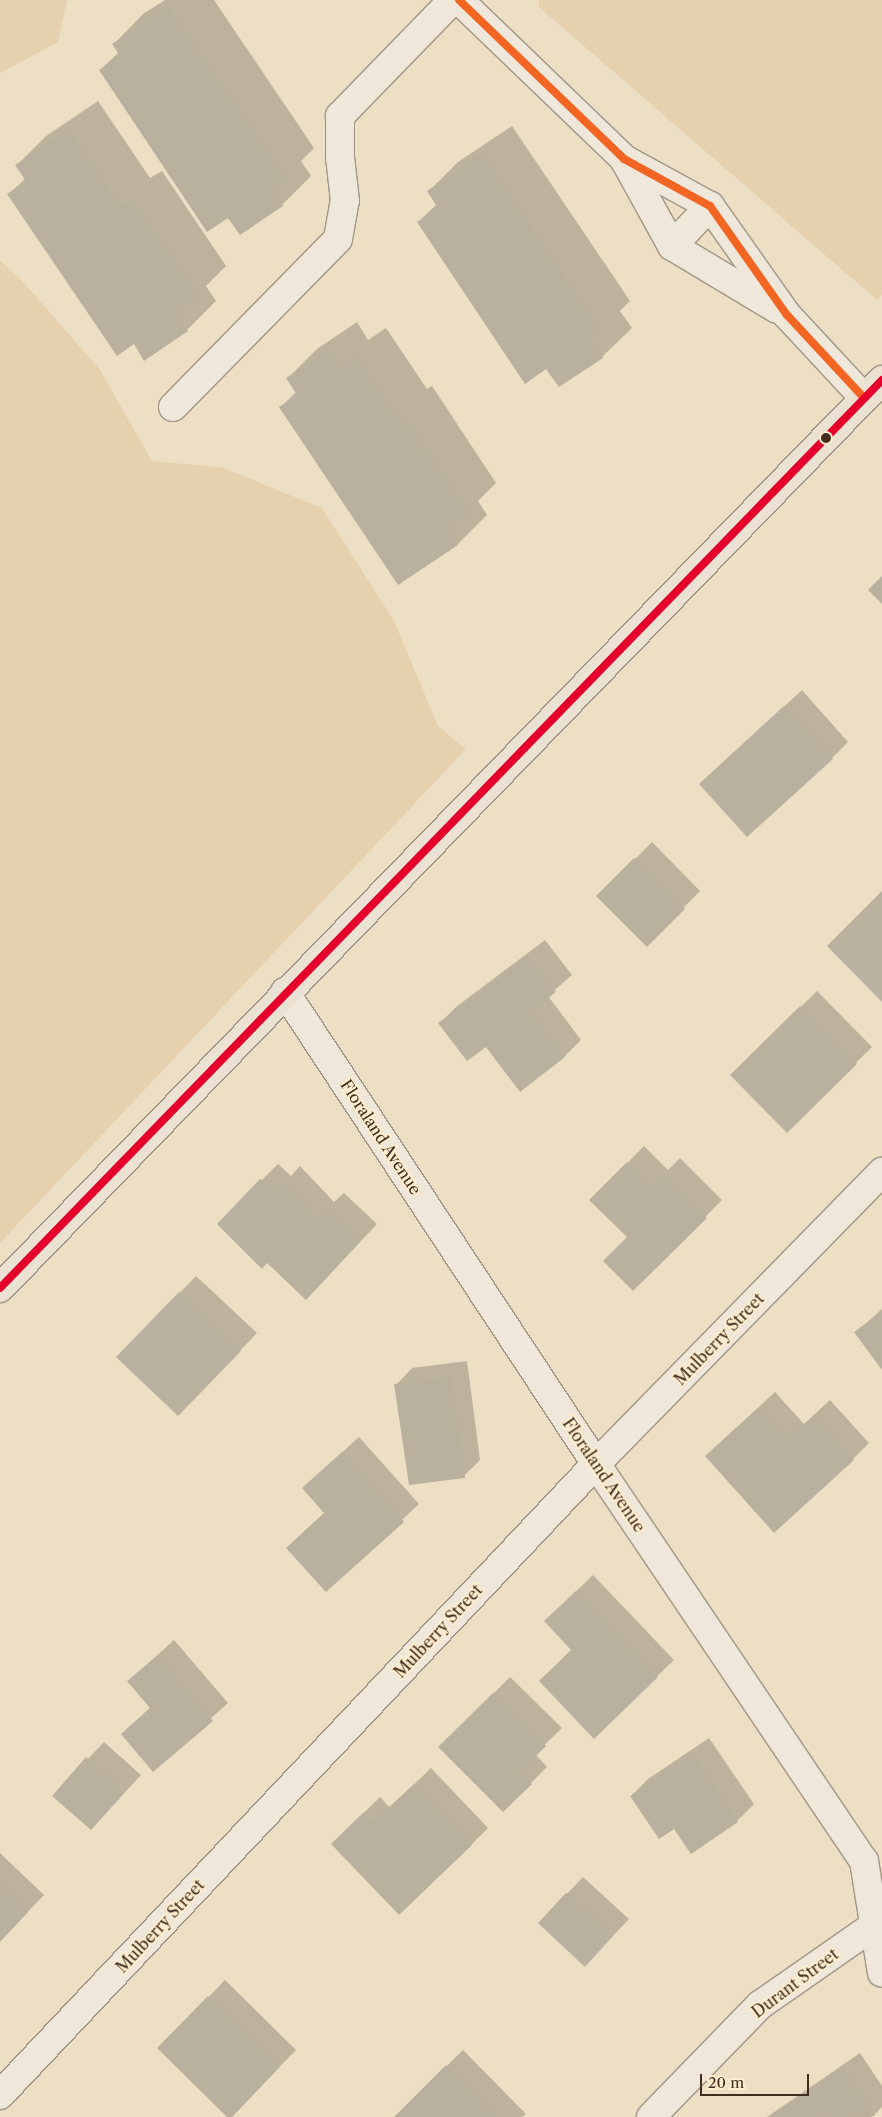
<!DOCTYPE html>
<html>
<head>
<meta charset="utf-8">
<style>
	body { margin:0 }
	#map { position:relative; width:882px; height:2117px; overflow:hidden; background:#eddfc4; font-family:"Libre Caslon Text",serif }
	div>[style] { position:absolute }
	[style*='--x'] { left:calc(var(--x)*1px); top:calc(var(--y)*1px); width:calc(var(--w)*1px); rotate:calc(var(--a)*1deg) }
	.green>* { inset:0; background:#e5d1ad }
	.shadow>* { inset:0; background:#0003 }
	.building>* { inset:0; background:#bab09e }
	.roads { filter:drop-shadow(1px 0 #a19685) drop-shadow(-1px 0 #a19685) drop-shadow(0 1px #a19685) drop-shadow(0 -1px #a19685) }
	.minor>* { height:28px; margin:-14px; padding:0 14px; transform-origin:14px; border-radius:14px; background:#eee7da }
	.major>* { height:28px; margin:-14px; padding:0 14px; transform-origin:14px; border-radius:14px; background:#ebe2d3 }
	.bus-1>* { height:8px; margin:-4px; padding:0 4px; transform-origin:4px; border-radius:4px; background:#f26522 }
	.bus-2>* { height:8px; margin:-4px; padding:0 4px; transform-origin:4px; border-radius:4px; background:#e4002b }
	.dots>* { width:14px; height:14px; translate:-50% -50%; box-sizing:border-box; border:2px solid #feedce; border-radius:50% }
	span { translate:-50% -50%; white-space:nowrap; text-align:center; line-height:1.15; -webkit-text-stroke:4px #feedce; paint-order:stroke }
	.street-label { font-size:16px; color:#412c1f }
	.scale { position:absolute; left:700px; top:2074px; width:109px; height:22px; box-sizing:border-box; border:2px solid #412c1f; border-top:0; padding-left:6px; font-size:15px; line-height:18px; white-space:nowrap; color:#412c1f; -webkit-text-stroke:4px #feedce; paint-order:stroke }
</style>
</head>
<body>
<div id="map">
	<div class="green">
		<i style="clip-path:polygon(0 0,67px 0,58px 42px,0 73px)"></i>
		<i style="clip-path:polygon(539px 0,882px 0,882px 295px,877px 300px,539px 7px)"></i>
		<i style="clip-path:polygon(0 260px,26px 285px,100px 370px,152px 461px,221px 467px,322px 508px,394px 621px,438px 726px,466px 749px,0 1243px)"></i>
	</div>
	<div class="shadow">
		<i style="clip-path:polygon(165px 0,214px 0,314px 148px,301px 161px,311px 176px,282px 205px,229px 216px,100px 70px,119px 52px,114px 44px,143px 14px)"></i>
		<i style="clip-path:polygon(98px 101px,150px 178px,162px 171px,226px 266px,206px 286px,216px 301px,187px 330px,134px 343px,9px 194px,26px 178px,17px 165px,46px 136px)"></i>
		<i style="clip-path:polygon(512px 126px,630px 301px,620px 311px,632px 328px,602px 357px,547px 367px,418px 222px,437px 204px,429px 191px,458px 162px)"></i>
		<i style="clip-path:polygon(357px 322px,368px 340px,386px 328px,427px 389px,432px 386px,496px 483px,478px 501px,487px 515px,458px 544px,398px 584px,280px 408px,297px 391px,288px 378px,317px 349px)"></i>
		<i style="clip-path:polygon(802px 690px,848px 742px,832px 758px,717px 768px)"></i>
		<i style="clip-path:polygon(652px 842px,700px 891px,647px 945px,598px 896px)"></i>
		<i style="clip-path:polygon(545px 940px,572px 975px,548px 996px,581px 1040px,565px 1056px,520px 1090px,486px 1045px,440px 1023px,456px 1007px)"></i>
		<i style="clip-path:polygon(817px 991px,872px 1047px,787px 1131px,732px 1075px)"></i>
		<i style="clip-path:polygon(644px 1146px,668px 1170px,680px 1158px,722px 1200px,633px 1290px,629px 1237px,591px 1200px)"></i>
		<i style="clip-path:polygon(278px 1164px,291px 1176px,300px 1166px,334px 1202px,344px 1193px,377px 1224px,322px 1282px,267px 1262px,218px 1224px)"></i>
		<i style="clip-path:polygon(196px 1276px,257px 1333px,195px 1398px,118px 1357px)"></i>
		<i style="clip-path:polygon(882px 1309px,882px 1368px,856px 1332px)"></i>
		<i style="clip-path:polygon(467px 1361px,480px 1460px,464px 1476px,396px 1385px,412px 1368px)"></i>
		<i style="clip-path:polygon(775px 1392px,804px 1424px,830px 1400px,869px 1443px,853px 1459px,723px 1440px)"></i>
		<i style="clip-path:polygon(359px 1437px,419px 1504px,326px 1591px,287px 1548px,325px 1512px,303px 1488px)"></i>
		<i style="clip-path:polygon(593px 1575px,674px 1660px,594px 1737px,562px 1605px)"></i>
		<i style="clip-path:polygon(174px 1640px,228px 1703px,153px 1770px,122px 1734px,151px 1707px,129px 1681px)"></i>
		<i style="clip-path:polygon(510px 1677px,562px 1728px,535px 1754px,547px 1767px,503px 1811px,440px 1747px)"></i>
		<i style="clip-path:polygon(709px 1738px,754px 1804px,737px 1821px,691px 1852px,674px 1827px,631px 1796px,648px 1779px)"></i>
		<i style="clip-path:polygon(104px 1742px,141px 1775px,91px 1829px,54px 1795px)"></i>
		<i style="clip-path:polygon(431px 1768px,488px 1828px,471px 1845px,349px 1827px,380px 1797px,390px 1808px)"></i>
		<i style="clip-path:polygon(0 1853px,44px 1895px,0 1941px)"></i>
		<i style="clip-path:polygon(583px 1877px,629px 1919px,585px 1965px,539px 1923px)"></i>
		<i style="clip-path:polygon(225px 1980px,296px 2050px,230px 2117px,159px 2048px)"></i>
		<i style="clip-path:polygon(463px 2050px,526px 2114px,522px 2117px,395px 2117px)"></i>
		<i style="clip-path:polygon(860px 2053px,882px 2086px,882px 2107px,874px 2115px,871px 2117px,767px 2117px)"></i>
	</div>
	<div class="building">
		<i style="clip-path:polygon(168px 6px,285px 179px,271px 189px,283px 206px,240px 235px,228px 218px,207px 232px,99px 70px,120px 56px,112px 44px)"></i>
		<i style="clip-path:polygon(68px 129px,120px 206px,132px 199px,198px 297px,175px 312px,188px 331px,144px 361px,134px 344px,117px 356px,7px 194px,26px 181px,15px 165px)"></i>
		<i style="clip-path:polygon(482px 154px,601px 331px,590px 339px,603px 358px,559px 387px,546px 369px,525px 384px,417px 222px,438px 208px,427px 191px)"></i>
		<i style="clip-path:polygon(327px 351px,338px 369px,356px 357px,397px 418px,402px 415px,468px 513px,446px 527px,458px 545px,398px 585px,279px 407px,297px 395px,286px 378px)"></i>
		<i style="clip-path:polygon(882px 576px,882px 604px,868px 590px)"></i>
		<i style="clip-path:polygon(784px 706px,833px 759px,747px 837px,699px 784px)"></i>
		<i style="clip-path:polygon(634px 858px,685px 909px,647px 947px,596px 896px)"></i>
		<i style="clip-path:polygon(882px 891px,882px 1002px,827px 946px)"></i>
		<i style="clip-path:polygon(528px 956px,556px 992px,531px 1011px,565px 1057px,520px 1092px,486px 1047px,467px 1061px,438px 1023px)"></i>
		<i style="clip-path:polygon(800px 1006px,857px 1064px,787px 1133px,730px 1075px)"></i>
		<i style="clip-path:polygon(627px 1162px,651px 1186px,663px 1174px,707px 1218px,633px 1291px,603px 1261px,627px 1237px,589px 1200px)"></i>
		<i style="clip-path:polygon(260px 1179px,274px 1191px,283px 1182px,317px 1218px,327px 1208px,361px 1241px,306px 1300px,267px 1263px,262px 1269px,217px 1224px)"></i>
		<i style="clip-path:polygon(179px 1292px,241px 1351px,178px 1416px,116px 1357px)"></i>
		<i style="clip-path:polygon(882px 1312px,882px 1370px,854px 1332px)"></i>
		<i style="clip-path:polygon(451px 1377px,465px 1478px,409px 1485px,394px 1384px)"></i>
		<i style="clip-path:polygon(758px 1408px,787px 1440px,813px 1416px,854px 1460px,774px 1533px,705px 1456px)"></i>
		<i style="clip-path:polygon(342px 1452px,404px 1522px,326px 1592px,286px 1548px,324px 1513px,302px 1488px)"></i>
		<i style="clip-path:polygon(576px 1591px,658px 1677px,594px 1739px,539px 1681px,571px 1650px,544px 1621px)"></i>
		<i style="clip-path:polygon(157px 1656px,213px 1721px,153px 1772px,121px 1734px,150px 1708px,127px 1681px)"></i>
		<i style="clip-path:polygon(493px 1693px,546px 1746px,520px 1772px,532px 1784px,503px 1812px,438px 1747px)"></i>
		<i style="clip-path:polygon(692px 1753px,738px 1822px,691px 1854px,674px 1829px,659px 1839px,630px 1796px)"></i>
		<i style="clip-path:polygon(86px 1757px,125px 1792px,91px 1830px,52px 1796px)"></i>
		<i style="clip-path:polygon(414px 1784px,472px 1845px,399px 1915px,331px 1844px,363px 1813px,372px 1823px)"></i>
		<i style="clip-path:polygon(0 1885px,28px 1912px,0 1942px)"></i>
		<i style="clip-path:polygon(566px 1893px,613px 1936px,585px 1967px,538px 1923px)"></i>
		<i style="clip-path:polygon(208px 1996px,280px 2067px,232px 2117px,227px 2117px,157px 2048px)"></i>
		<i style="clip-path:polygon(446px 2065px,496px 2117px,394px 2117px)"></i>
		<i style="clip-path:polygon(843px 2068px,875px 2116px,771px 2117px)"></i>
	</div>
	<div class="roads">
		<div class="minor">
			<i style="--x:459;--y:0;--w:229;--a:43.9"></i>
			<i style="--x:624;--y:159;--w:98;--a:28.7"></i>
			<i style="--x:710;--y:206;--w:133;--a:54.8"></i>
			<i style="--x:787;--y:315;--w:113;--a:47.1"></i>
			<i style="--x:624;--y:159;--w:99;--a:61.1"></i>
			<i style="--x:672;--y:246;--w:122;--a:31"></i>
			<i style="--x:672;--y:246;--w:55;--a:-46.5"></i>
			<i style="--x:173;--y:407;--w:235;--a:-45.5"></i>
			<i style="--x:338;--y:239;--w:39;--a:-80"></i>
			<i style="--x:345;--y:201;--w:44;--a:-96.5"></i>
			<i style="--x:340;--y:157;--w:41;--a:-90"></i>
			<i style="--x:340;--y:116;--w:162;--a:-45.8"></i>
			<i style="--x:285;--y:992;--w:565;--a:56.62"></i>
			<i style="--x:596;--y:1464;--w:479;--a:56"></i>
			<i style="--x:864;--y:1861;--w:113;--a:80.9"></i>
			<i style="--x:0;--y:2095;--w:868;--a:-46.63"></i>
			<i style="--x:596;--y:1464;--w:409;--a:-45.6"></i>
			<i style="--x:651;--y:2117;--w:156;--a:-45.8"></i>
			<i style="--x:760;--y:2005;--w:149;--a:-34.9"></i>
		</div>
		<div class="major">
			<i style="--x:0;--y:1288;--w:1266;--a:-45.83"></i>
		</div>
	</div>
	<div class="bus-1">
		<i style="--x:459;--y:0;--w:229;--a:43.9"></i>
		<i style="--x:624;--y:159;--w:98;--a:28.7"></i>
		<i style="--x:710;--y:206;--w:133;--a:54.8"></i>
		<i style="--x:787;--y:315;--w:113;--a:47.1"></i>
	</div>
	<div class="bus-2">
		<i style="--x:0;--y:1288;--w:1266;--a:-45.83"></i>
	</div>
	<div class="dots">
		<i style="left:826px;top:438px;background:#412c1f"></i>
	</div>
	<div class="street-label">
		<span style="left:381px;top:1137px;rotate:57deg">Floraland Avenue</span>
		<span style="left:719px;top:1339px;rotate:-46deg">Mulberry Street</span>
		<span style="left:604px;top:1475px;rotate:56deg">Floraland Avenue</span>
		<span style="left:438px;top:1631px;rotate:-47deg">Mulberry Street</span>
		<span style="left:160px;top:1926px;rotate:-47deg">Mulberry Street</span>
		<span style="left:795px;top:1983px;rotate:-37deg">Durant Street</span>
	</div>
	<div class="scale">20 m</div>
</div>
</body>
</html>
